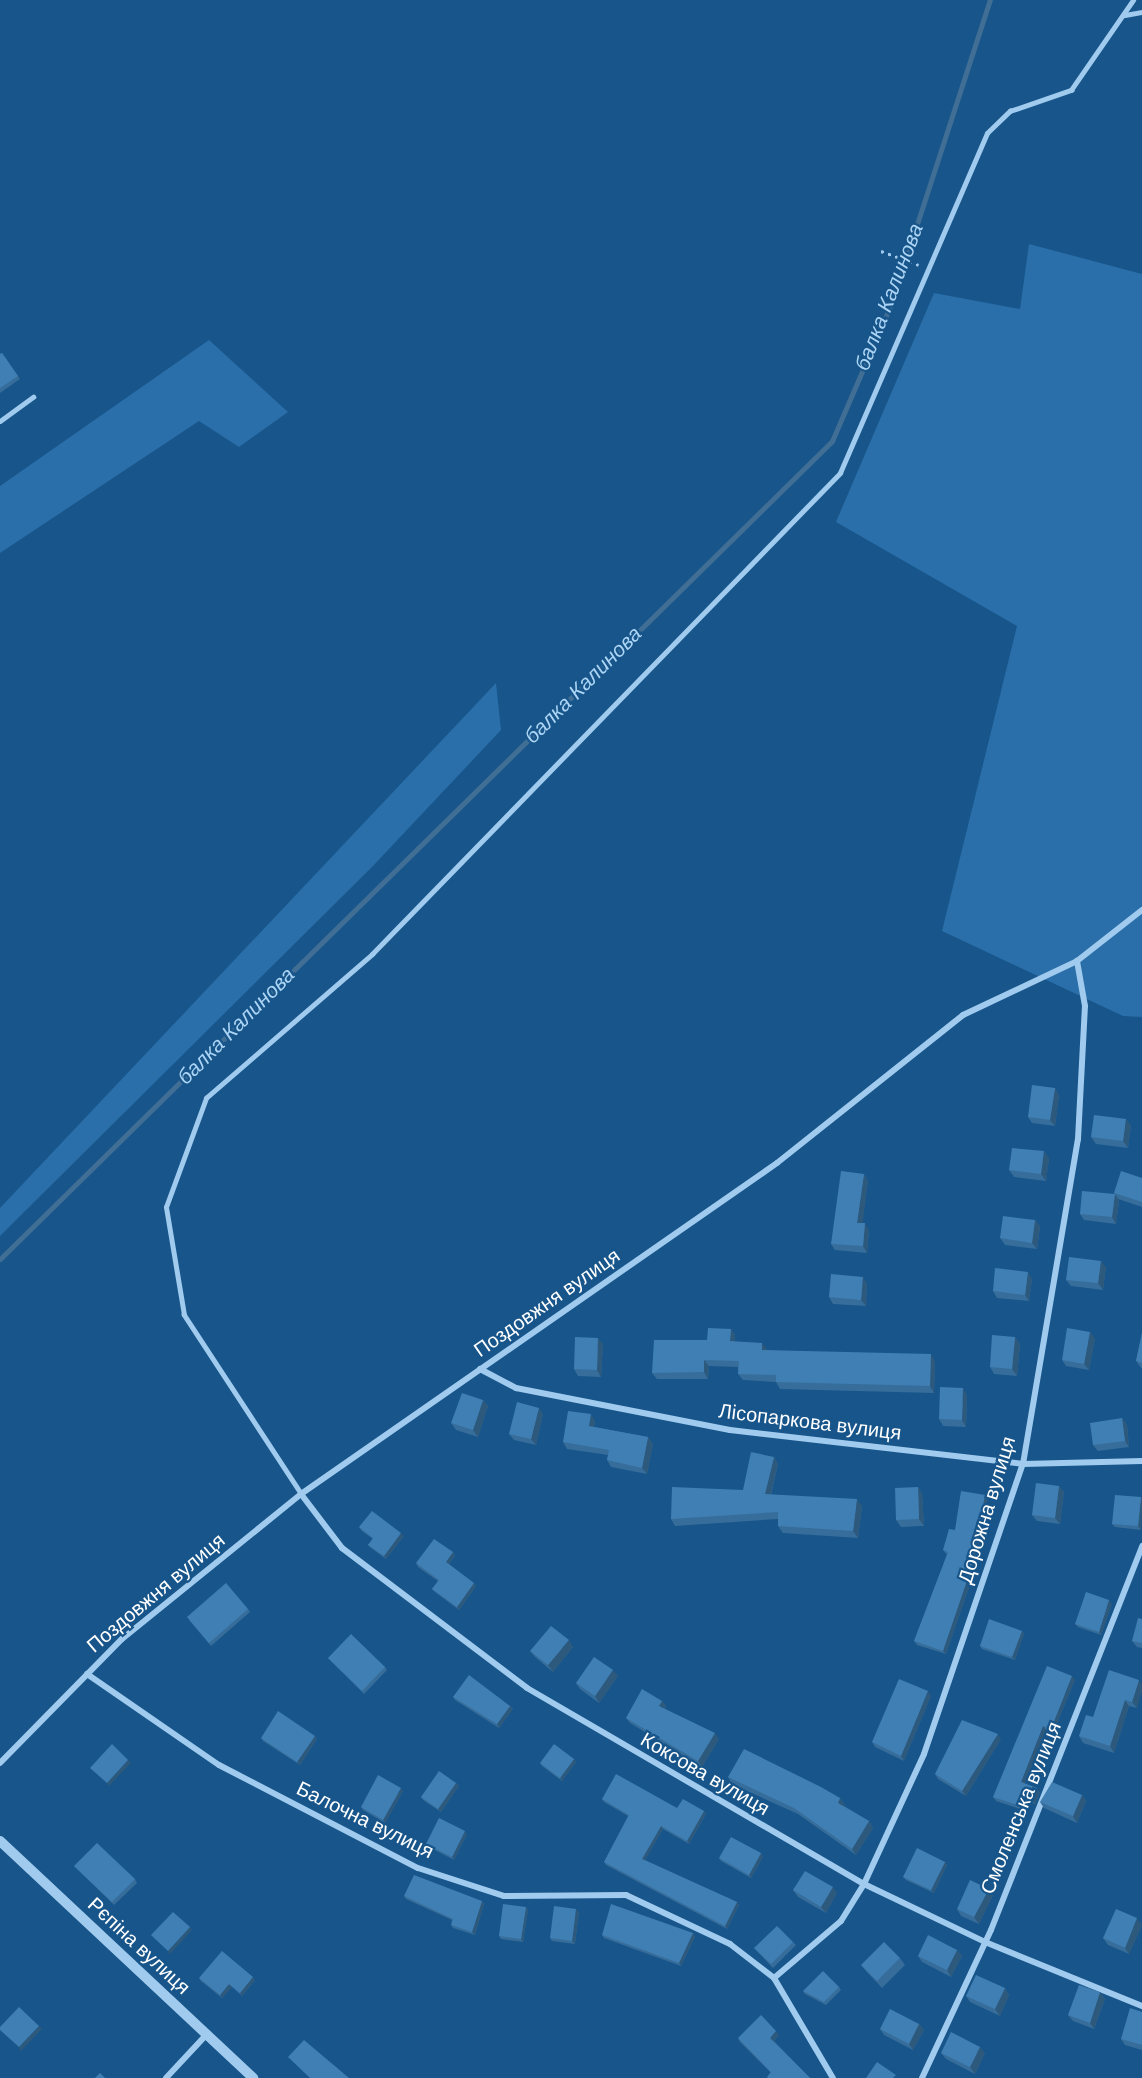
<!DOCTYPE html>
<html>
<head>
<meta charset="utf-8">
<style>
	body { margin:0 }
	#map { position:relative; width:1142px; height:2078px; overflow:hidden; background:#17558a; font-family:"DM Sans",sans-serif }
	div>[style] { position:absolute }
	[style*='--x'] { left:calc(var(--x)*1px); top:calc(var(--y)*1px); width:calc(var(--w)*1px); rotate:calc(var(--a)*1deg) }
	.green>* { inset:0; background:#2a6fa9 }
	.stream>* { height:5px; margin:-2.5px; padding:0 2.5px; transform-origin:2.5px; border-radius:2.5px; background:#416e95 }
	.path>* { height:3px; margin-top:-1.5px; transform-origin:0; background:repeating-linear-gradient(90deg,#a0cbee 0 3px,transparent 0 7.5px) }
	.service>* { height:4.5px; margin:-2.25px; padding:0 2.25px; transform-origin:2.25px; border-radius:2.25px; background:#a0cbee }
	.minor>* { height:6px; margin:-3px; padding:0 3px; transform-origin:3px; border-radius:3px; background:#a0cbee }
	.tertiary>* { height:10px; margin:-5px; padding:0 5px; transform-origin:5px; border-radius:5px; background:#a0cbee }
	.wall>* { inset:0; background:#376d9a }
	.shaded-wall>* { inset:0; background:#2d597d }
	.building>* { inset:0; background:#407fb3 }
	span { translate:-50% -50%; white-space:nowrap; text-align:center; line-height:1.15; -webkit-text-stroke:4.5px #17558a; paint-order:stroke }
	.street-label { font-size:20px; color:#fff }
	.water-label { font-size:21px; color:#acd5f5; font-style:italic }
</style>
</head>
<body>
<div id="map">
	<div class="green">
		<i style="clip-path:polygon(1029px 244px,1142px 274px,1142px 1017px,1123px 1016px,942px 931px,1017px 626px,836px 522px,934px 293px,1020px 309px)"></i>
		<i style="clip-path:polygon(209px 340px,288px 412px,239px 447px,199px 421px,0 553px,0 486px)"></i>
		<i style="clip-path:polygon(496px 683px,501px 730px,373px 866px,0 1236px,0 1208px)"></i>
	</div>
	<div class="stream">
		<i style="--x:0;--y:1259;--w:1167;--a:-44.51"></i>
		<i style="--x:832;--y:441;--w:149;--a:-66.7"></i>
		<i style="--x:891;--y:304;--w:320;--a:-72"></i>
	</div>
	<div class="path">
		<i style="--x:881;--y:251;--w:40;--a:20.2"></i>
	</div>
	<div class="service">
		<i style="--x:1125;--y:15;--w:17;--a:-10"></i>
		<i style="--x:0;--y:421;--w:41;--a:-36"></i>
		<i style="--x:301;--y:1494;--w:214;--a:-123.2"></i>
		<i style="--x:184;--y:1315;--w:109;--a:-99.5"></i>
		<i style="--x:166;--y:1207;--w:116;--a:-69.8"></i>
		<i style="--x:206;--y:1098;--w:220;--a:-40.9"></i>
		<i style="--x:372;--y:954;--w:671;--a:-45.78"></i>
		<i style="--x:840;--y:473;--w:370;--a:-66.6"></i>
		<i style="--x:987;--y:133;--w:32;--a:-44"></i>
		<i style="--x:1010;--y:111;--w:65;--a:-19"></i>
		<i style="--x:1071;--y:90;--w:109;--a:-55.4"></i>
	</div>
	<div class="minor">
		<i style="--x:480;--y:1369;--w:41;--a:27.8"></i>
		<i style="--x:516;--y:1388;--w:218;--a:11.1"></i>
		<i style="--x:730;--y:1430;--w:295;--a:6.6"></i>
		<i style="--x:1023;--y:1464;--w:119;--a:-1.4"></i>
		<i style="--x:301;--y:1494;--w:68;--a:52.8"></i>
		<i style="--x:342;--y:1548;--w:232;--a:37.1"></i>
		<i style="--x:527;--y:1688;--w:390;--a:30.2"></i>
		<i style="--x:864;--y:1884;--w:134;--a:25.6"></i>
		<i style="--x:985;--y:1942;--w:170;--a:22.2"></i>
		<i style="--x:87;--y:1674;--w:160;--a:34.6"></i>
		<i style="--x:219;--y:1765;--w:224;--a:27.4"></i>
		<i style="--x:418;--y:1868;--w:90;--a:18"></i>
		<i style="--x:504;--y:1896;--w:122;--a:-0.5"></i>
		<i style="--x:626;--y:1895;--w:115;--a:25.2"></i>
		<i style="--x:730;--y:1944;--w:56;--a:37.7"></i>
		<i style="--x:774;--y:1978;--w:116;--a:59.5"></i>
		<i style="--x:0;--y:1763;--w:174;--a:-45.5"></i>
		<i style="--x:122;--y:1639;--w:230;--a:-39"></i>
		<i style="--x:301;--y:1494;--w:580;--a:-34.81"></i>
		<i style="--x:777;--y:1163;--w:238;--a:-38.5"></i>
		<i style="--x:963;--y:1015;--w:126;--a:-25.3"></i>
		<i style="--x:1077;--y:961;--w:83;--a:-38.1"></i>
		<i style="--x:774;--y:1978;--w:88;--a:-40.4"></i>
		<i style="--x:841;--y:1921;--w:44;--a:-58.1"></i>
		<i style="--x:864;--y:1884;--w:143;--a:-65.2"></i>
		<i style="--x:924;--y:1754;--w:306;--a:-71.2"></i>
		<i style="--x:1023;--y:1464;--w:330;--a:-80.4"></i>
		<i style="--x:1078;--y:1139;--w:133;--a:-87"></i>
		<i style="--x:1085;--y:1006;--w:46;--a:-100.1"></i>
		<i style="--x:166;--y:2078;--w:60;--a:-47"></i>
		<i style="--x:922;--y:2078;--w:163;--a:-65"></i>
		<i style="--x:991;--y:1930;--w:413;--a:-68.5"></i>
	</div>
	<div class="tertiary">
		<i style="--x:0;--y:1841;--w:347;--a:43.1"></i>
	</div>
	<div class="wall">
		<i style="clip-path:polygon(2px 353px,20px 379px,0 393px,0 354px)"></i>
		<i style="clip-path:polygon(1055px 1088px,1059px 1095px,1055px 1126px,1032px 1123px,1028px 1117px)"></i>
		<i style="clip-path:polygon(1131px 1125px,1128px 1148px,1096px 1144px,1091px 1137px)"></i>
		<i style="clip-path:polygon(1049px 1158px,1046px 1181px,1014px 1177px,1009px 1170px)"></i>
		<i style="clip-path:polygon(864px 1174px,868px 1181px,862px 1223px,869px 1230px,867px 1253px,835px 1250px,831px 1244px)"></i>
		<i style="clip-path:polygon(1142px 1178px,1142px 1207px,1118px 1199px,1114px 1193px)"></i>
		<i style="clip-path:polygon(1115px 1194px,1119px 1201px,1116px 1224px,1084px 1220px,1080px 1214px)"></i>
		<i style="clip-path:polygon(1035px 1220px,1040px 1226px,1037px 1249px,1005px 1245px,1000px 1238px)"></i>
		<i style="clip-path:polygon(1106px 1267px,1103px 1290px,1071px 1286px,1066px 1280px)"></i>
		<i style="clip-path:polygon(1032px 1279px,1029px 1301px,997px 1298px,993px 1291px)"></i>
		<i style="clip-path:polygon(867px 1283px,866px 1306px,833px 1304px,829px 1297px)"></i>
		<i style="clip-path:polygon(731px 1329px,735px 1335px,735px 1342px,767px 1350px,935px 1361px,934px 1393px,780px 1389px,776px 1382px,743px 1380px,738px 1374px,738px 1367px,709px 1366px,708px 1379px,657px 1379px,652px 1373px,707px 1340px)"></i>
		<i style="clip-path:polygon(1142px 1333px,1142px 1368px,1141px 1368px,1136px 1361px)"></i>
		<i style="clip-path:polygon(1015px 1337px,1020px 1344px,1017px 1376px,994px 1374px,990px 1367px)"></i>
		<i style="clip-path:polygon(1095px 1338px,1089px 1370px,1066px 1366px,1062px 1360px)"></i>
		<i style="clip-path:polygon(603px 1344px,601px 1377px,578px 1376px,574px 1369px)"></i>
		<i style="clip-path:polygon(967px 1395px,966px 1427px,943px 1426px,939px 1419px)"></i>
		<i style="clip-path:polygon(483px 1400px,488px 1406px,478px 1437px,456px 1430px,451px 1423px)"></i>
		<i style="clip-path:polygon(543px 1414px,536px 1445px,514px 1440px,509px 1434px)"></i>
		<i style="clip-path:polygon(1122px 1418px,1127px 1425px,1129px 1447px,1098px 1451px,1093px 1445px)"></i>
		<i style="clip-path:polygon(595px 1421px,594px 1427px,648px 1437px,653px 1444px,647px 1474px,611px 1467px,607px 1460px,608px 1455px,567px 1449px,563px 1442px)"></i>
		<i style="clip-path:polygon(774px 1457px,778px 1464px,771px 1495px,862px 1506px,858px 1538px,783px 1533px,778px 1526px,778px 1519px,675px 1526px,671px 1519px,743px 1490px)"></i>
		<i style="clip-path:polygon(1059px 1486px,1064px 1492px,1060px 1524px,1037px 1521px,1032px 1515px)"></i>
		<i style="clip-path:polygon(918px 1487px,922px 1494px,924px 1526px,901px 1527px,896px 1520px)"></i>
		<i style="clip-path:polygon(985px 1495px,987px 1499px,974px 1573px,946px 1654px,917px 1645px,914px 1641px,947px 1555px,943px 1550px,955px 1530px)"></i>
		<i style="clip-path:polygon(1141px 1497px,1141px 1530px,1115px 1527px,1112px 1524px)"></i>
		<i style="clip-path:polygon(359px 1527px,404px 1536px,386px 1559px,371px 1548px,368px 1545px,373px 1539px,362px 1531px)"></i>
		<i style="clip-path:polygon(453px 1552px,455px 1556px,449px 1564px,476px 1586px,459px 1610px,435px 1592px,432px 1589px,438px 1581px,418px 1567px,416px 1563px)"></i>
		<i style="clip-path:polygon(1112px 1604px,1101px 1635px,1078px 1627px,1075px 1624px)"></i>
		<i style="clip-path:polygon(248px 1609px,250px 1612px,211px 1646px,189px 1620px)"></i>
		<i style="clip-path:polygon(1142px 1619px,1142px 1648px,1137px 1647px,1132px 1641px)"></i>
		<i style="clip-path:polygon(1022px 1631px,1024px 1634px,1015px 1660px,982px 1649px,980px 1646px)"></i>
		<i style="clip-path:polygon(573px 1647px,553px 1672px,535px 1657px,530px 1651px)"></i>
		<i style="clip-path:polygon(328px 1658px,385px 1667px,387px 1670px,364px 1694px)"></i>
		<i style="clip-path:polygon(618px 1676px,599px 1703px,580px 1689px,576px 1683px)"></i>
		<i style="clip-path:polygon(1075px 1680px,1053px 1733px,1046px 1730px,1025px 1784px,1040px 1792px,1035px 1804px,1029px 1802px,1026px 1811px,996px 1801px,993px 1797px)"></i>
		<i style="clip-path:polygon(1139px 1680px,1137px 1708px,1129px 1706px,1114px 1753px,1083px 1743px,1079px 1736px,1093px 1717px)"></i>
		<i style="clip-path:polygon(931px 1696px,904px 1761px,875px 1747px,872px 1742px)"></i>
		<i style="clip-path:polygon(453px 1697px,510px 1706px,513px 1709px,499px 1728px,455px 1700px)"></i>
		<i style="clip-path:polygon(662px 1701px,666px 1706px,665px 1709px,719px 1739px,702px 1767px,630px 1723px,626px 1718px)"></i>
		<i style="clip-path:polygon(261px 1738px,317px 1739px,300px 1765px,263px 1741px)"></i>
		<i style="clip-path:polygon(1001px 1739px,966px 1796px,938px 1779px,935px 1774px)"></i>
		<i style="clip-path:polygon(574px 1759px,576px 1762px,562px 1781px,542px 1766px,540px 1763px)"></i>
		<i style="clip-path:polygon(728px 1777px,840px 1798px,845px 1805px,844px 1806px,869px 1821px,873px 1828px,856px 1855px,798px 1814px,732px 1784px)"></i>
		<i style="clip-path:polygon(456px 1783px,459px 1786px,441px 1812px,423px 1800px,421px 1797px)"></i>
		<i style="clip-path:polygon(403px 1791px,385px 1823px,363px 1810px,361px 1807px)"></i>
		<i style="clip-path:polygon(1082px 1795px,1086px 1801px,1077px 1823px,1044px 1808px,1040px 1802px)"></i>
		<i style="clip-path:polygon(602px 1799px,704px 1811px,706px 1814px,689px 1844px,663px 1829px,645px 1860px,737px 1902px,739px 1905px,727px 1929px,606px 1865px,604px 1862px,628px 1816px,604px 1802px)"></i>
		<i style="clip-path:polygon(467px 1834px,454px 1860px,429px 1847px,426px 1844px)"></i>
		<i style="clip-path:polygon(761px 1853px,763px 1857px,751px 1878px,721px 1861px,719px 1858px)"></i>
		<i style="clip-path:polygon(945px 1862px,947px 1865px,934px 1893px,906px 1880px,903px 1877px)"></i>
		<i style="clip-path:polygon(74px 1866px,135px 1879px,137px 1883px,114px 1905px)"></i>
		<i style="clip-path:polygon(793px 1890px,837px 1893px,826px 1913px,798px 1897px)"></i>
		<i style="clip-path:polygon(993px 1895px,979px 1924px,961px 1916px,957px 1909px)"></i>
		<i style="clip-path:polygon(404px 1896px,482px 1901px,484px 1904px,475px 1935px,453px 1928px,451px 1925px,452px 1920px,406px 1899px)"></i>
		<i style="clip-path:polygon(526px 1907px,528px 1910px,523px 1942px,501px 1939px,499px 1936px)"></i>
		<i style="clip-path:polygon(579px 1912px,575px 1944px,552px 1941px,550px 1938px)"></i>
		<i style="clip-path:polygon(1142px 1925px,1129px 1954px,1108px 1945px,1103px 1938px)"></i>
		<i style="clip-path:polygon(693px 1933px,695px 1937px,681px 1966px,604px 1938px,602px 1935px)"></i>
		<i style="clip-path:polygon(793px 1942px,796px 1945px,773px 1968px,754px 1948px)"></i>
		<i style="clip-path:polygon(957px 1950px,962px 1956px,951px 1977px,922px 1962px,918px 1956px)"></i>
		<i style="clip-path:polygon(900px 1958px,905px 1965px,882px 1988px,866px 1971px,861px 1965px)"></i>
		<i style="clip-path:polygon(199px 1978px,255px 1980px,242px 1996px,232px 1987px,222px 1998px,201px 1981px)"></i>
		<i style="clip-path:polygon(839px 1987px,841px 1990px,826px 2005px,805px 1994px,803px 1991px)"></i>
		<i style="clip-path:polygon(1005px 1988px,1009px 1995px,1000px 2016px,970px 2002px,966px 1996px)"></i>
		<i style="clip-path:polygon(1100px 1992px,1105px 1999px,1094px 2029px,1073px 2021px,1068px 2015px)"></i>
		<i style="clip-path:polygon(1142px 2012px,1142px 2050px,1125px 2045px,1121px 2039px)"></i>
		<i style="clip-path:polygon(919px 2024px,924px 2030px,913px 2050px,884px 2035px,880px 2029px)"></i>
		<i style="clip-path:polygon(779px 2035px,774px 2041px,810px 2078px,771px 2073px,740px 2042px,738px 2038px)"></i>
		<i style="clip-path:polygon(941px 2053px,985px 2053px,975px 2074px,946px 2059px)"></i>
	</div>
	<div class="shaded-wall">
		<i style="clip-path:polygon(1055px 1088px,1059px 1095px,1055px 1126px,1050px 1120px)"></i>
		<i style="clip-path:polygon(1126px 1119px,1131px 1125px,1128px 1148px,1123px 1141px)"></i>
		<i style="clip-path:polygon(1044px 1151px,1049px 1158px,1046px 1181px,1041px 1174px)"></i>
		<i style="clip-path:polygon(864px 1174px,868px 1181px,862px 1229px,857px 1223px)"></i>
		<i style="clip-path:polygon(1115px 1194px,1119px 1201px,1116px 1224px,1112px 1217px)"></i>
		<i style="clip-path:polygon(1035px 1220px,1040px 1226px,1037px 1249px,1032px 1243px)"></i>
		<i style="clip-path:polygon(865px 1223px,869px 1230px,867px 1253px,863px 1246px)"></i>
		<i style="clip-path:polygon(1101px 1261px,1106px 1267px,1103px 1290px,1098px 1283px)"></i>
		<i style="clip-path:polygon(1028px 1272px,1032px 1279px,1029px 1301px,1025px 1295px)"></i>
		<i style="clip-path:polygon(863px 1277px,867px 1283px,866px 1306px,861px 1300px)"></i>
		<i style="clip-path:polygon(731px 1329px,735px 1335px,735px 1348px,730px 1341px)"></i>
		<i style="clip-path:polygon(1090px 1332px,1095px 1338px,1089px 1370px,1084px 1364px)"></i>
		<i style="clip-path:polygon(1015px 1337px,1020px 1344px,1017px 1376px,1012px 1369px)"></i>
		<i style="clip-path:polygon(598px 1338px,603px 1344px,601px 1377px,597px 1370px)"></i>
		<i style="clip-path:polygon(762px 1343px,767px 1349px,767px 1356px,762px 1350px)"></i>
		<i style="clip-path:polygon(931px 1354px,935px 1361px,934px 1393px,930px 1386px)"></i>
		<i style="clip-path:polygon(704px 1360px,709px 1366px,708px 1379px,704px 1372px)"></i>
		<i style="clip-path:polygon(963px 1388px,967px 1395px,966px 1427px,962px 1420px)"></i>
		<i style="clip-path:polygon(483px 1400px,488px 1406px,478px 1437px,473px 1430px)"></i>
		<i style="clip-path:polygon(539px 1408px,543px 1414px,536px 1445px,531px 1439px)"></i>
		<i style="clip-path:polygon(591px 1414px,595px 1421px,593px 1432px,589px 1426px)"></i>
		<i style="clip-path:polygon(1122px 1418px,1127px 1425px,1129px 1447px,1125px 1441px)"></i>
		<i style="clip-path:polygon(648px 1437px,653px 1444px,647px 1474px,642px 1468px)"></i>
		<i style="clip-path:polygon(774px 1457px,778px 1464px,769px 1501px,765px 1494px)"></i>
		<i style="clip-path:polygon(1059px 1486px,1064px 1492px,1060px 1524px,1055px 1518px)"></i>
		<i style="clip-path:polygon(918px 1487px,922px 1494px,924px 1526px,919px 1519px)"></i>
		<i style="clip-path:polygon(985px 1495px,987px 1499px,974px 1573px,946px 1654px,943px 1651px)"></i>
		<i style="clip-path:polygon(1141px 1497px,1142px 1499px,1142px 1513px,1141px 1530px,1138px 1526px)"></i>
		<i style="clip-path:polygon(857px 1499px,862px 1506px,858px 1538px,853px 1531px)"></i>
		<i style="clip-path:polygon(401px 1533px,404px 1536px,386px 1559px,384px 1556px)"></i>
		<i style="clip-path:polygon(453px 1552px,455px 1556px,448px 1565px,446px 1562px)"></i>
		<i style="clip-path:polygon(474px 1583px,476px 1586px,459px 1610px,457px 1607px)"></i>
		<i style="clip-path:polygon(1109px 1600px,1112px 1604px,1101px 1635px,1099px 1632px)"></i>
		<i style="clip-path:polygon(1022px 1631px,1024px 1634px,1015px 1660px,1012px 1657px)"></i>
		<i style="clip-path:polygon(569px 1640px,573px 1647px,553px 1672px,548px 1665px)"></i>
		<i style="clip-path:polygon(613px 1670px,618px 1676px,599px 1703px,595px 1696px)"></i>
		<i style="clip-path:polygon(1072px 1676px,1075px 1680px,1053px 1733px,1051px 1729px)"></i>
		<i style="clip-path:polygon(1139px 1680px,1142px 1684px,1142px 1692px,1137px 1708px,1132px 1702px)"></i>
		<i style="clip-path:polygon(928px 1691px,931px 1696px,904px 1761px,901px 1756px)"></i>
		<i style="clip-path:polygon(1125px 1700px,1129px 1706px,1114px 1753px,1110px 1746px)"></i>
		<i style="clip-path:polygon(662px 1701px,666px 1706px,663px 1712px,659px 1706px)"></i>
		<i style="clip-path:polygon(510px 1706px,513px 1709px,499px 1728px,497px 1724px)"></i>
		<i style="clip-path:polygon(1043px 1726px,1046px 1730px,1024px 1787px,1021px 1782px)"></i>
		<i style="clip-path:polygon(715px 1733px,719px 1739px,702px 1767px,698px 1761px)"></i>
		<i style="clip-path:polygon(998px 1734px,1001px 1739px,966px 1796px,962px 1791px)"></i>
		<i style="clip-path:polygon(315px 1736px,317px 1739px,300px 1765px,297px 1762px)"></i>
		<i style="clip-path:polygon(574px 1759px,576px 1762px,562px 1781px,560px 1778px)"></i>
		<i style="clip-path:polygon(128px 1760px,131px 1763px,109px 1786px,107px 1783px)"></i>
		<i style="clip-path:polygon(456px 1783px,459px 1786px,441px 1812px,438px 1809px)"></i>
		<i style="clip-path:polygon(401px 1788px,403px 1791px,385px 1823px,383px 1820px)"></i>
		<i style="clip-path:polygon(1037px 1788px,1040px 1792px,1035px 1804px,1032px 1800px)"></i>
		<i style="clip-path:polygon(1082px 1795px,1086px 1801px,1077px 1823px,1073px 1816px)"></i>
		<i style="clip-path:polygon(840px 1798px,845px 1805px,842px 1809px,838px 1803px)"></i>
		<i style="clip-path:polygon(1026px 1798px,1029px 1802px,1026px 1811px,1023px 1807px)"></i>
		<i style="clip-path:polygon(704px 1811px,706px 1814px,689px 1844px,687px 1841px)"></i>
		<i style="clip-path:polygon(869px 1821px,873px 1828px,856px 1855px,852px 1849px)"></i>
		<i style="clip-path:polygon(661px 1826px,663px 1829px,644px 1862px,642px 1859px)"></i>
		<i style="clip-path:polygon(465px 1831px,467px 1834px,454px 1860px,452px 1857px)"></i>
		<i style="clip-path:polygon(761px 1853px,763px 1857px,751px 1878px,749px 1875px)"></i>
		<i style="clip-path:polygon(945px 1862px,947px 1865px,934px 1893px,931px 1890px)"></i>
		<i style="clip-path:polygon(833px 1887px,837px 1893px,826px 1913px,821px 1907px)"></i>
		<i style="clip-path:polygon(989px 1889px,993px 1895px,979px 1924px,974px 1917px)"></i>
		<i style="clip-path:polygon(482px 1901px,484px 1904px,475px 1935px,472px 1932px)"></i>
		<i style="clip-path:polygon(737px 1902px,739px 1905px,727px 1929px,725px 1926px)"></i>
		<i style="clip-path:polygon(526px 1907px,528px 1910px,523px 1942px,521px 1939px)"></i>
		<i style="clip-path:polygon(576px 1909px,579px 1912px,575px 1944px,572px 1941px)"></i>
		<i style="clip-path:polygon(1137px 1918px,1142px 1925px,1129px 1954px,1125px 1948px)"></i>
		<i style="clip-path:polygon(190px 1927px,192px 1930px,170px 1954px,168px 1951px)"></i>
		<i style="clip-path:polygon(693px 1933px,695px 1937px,681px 1966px,679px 1963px)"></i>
		<i style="clip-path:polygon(957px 1950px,962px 1956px,951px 1977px,947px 1970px)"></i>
		<i style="clip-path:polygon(253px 1977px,255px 1980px,242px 1996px,240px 1993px)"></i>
		<i style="clip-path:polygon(229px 1984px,232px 1987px,222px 1998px,220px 1995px)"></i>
		<i style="clip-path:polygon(1005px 1988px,1009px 1995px,1000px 2016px,995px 2009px)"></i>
		<i style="clip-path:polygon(1100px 1992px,1105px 1999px,1094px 2029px,1090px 2023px)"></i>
		<i style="clip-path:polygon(919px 2024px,924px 2030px,913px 2050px,909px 2044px)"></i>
		<i style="clip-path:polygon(39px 2026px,42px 2029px,21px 2051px,19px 2047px)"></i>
		<i style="clip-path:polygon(776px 2031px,779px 2035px,773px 2042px,770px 2038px)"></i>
		<i style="clip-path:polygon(980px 2047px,985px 2053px,975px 2074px,970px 2067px)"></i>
	</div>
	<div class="building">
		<i style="clip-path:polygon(2px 353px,18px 376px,0 388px,0 354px)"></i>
		<i style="clip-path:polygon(1032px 1085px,1055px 1088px,1050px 1120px,1028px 1117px)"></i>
		<i style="clip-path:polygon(1094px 1115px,1126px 1119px,1123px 1141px,1091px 1137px)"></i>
		<i style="clip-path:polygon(1012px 1148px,1044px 1151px,1041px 1174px,1009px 1170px)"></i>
		<i style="clip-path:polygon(841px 1171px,864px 1174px,857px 1223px,865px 1223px,863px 1246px,831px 1244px)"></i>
		<i style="clip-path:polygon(1121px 1171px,1142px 1178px,1142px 1202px,1114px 1193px)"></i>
		<i style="clip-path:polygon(1082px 1191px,1115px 1194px,1112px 1217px,1080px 1214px)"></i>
		<i style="clip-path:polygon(1003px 1216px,1035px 1220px,1032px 1243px,1000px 1238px)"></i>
		<i style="clip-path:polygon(1069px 1257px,1101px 1261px,1098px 1283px,1066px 1280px)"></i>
		<i style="clip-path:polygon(995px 1268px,1028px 1272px,1025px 1295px,993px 1291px)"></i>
		<i style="clip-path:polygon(831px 1274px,863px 1277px,861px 1300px,829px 1297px)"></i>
		<i style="clip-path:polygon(708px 1328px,731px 1329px,730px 1341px,762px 1343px,762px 1350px,931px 1354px,930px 1386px,776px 1382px,776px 1375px,738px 1374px,739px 1361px,704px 1360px,704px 1372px,652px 1373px,654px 1340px,707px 1340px)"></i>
		<i style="clip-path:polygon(1067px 1328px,1090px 1332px,1084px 1364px,1062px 1360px)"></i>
		<i style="clip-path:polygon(1142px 1333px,1142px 1363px,1136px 1361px)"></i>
		<i style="clip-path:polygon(992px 1335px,1015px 1337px,1012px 1369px,990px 1367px)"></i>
		<i style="clip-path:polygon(575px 1337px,598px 1338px,597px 1370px,574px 1369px)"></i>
		<i style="clip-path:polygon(940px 1387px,963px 1388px,962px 1420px,939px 1419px)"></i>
		<i style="clip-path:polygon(462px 1393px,483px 1400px,473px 1430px,451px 1423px)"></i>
		<i style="clip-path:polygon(517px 1402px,539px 1408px,531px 1439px,509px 1434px)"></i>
		<i style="clip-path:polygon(568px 1411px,591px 1414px,589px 1426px,648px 1437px,642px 1468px,607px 1460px,609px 1450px,563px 1442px)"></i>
		<i style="clip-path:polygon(1122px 1418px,1125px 1441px,1093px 1445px,1090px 1423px)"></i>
		<i style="clip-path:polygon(751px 1452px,774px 1457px,765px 1494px,857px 1499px,853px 1531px,778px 1526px,778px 1512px,671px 1519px,672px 1487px,743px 1490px)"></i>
		<i style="clip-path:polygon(1036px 1483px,1059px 1486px,1055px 1518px,1032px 1515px)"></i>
		<i style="clip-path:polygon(918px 1487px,919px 1519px,896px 1520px,895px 1488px)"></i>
		<i style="clip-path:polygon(961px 1491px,985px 1495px,971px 1569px,943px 1651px,914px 1641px,948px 1552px,943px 1550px,949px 1529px,955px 1530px)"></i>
		<i style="clip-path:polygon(1115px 1495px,1141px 1497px,1138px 1526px,1112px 1524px)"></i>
		<i style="clip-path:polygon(372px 1511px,401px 1533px,384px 1556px,368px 1545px,373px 1538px,359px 1527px)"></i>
		<i style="clip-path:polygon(434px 1539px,453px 1552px,446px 1562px,474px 1583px,457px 1607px,432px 1589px,439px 1580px,416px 1563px)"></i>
		<i style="clip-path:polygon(226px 1583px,248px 1609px,209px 1643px,187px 1617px)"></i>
		<i style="clip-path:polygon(1086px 1592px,1109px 1600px,1099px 1632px,1075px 1624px)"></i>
		<i style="clip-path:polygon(1138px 1618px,1142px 1619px,1142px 1643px,1132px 1641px)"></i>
		<i style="clip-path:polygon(989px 1619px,1022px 1631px,1012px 1657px,980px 1646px)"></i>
		<i style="clip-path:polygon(551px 1626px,569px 1640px,548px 1665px,530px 1651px)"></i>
		<i style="clip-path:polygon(351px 1634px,385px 1667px,362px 1691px,328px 1658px)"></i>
		<i style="clip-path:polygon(594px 1657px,613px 1670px,595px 1696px,576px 1683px)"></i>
		<i style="clip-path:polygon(1047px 1666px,1072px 1676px,1051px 1729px,1043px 1726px,1021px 1782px,1037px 1788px,1032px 1800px,1026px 1798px,1023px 1807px,993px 1797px)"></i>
		<i style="clip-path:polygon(1109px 1670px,1139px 1680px,1132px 1702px,1125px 1700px,1110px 1746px,1079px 1736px,1086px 1715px,1093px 1717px)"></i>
		<i style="clip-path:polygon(469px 1675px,510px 1706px,497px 1724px,453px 1697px)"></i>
		<i style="clip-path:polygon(899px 1679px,928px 1691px,901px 1756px,872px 1742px)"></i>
		<i style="clip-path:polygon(642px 1689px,662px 1701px,659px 1706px,715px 1733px,698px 1761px,626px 1718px)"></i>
		<i style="clip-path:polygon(278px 1711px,315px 1736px,297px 1762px,261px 1738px)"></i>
		<i style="clip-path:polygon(962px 1720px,998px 1734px,962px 1791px,935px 1774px)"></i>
		<i style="clip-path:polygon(112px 1744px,128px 1760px,107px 1783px,90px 1768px)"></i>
		<i style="clip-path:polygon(554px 1744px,574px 1759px,560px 1778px,540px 1763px)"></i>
		<i style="clip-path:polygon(744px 1749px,821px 1787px,840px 1798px,838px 1803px,869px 1821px,852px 1849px,794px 1808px,728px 1777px)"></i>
		<i style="clip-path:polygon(439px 1771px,456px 1783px,438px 1809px,421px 1797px)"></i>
		<i style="clip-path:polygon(616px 1774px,677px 1808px,683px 1799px,704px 1811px,687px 1841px,661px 1826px,642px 1859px,737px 1902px,725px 1926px,604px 1862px,629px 1815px,602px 1799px)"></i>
		<i style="clip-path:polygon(378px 1775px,401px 1788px,383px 1820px,361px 1807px)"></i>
		<i style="clip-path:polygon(1052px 1782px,1082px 1795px,1073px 1816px,1040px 1802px)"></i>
		<i style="clip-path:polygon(439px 1818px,465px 1831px,452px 1857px,426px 1844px)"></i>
		<i style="clip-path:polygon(731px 1837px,761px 1853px,749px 1875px,719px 1858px)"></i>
		<i style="clip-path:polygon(97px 1843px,135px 1879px,112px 1902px,74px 1866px)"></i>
		<i style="clip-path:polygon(917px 1848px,945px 1862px,931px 1890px,903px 1877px)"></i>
		<i style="clip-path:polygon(805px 1871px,833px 1887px,821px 1907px,793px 1890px)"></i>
		<i style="clip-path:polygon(414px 1875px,482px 1901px,472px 1932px,451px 1925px,453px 1919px,404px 1896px)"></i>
		<i style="clip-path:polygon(970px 1880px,989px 1889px,974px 1917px,957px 1909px)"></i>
		<i style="clip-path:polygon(503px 1904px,526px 1907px,521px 1939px,499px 1936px)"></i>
		<i style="clip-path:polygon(611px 1904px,693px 1933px,679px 1963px,602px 1935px)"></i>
		<i style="clip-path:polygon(554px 1906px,576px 1909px,572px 1941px,550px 1938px)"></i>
		<i style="clip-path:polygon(1116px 1909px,1137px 1918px,1125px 1948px,1103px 1938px)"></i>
		<i style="clip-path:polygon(173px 1912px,190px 1927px,168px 1951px,151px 1935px)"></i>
		<i style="clip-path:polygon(777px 1926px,793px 1942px,771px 1964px,754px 1948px)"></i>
		<i style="clip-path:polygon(928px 1935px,957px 1950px,947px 1970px,918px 1956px)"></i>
		<i style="clip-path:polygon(884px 1942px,900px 1958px,877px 1981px,861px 1965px)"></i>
		<i style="clip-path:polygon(222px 1951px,253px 1977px,240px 1993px,229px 1984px,220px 1995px,199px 1978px)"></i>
		<i style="clip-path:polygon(823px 1971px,839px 1987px,824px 2002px,803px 1991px)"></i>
		<i style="clip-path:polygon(976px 1975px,1005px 1988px,995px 2009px,966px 1996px)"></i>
		<i style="clip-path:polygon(1079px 1985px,1100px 1992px,1090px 2023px,1068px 2015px)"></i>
		<i style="clip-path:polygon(19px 2007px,39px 2026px,19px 2047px,0 2030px,0 2027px)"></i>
		<i style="clip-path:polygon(1130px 2008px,1142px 2012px,1142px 2045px,1121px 2039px)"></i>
		<i style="clip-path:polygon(890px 2009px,919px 2024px,909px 2044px,880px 2029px)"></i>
		<i style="clip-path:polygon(761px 2015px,776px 2031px,770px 2038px,810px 2078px,768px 2078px,767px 2077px,771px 2072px,738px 2038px)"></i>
		<i style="clip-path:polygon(951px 2032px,980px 2047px,970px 2067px,941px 2053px)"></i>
		<i style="clip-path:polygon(304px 2040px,349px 2078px,310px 2078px,288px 2057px)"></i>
		<i style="clip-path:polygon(877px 2062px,896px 2075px,893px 2078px,866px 2078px)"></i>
		<i style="clip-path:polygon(100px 2073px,105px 2078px,95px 2078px)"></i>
	</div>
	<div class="street-label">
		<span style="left:547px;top:1303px;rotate:-35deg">Поздовжня вулиця</span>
		<span style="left:810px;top:1422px;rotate:7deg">Лісопаркова вулиця</span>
		<span style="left:987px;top:1510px;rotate:-73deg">Дорожна вулиця</span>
		<span style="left:156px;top:1593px;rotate:-40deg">Поздовжня вулиця</span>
		<span style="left:705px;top:1774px;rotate:30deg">Коксова вулиця</span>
		<span style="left:1021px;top:1808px;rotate:-68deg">Смоленська вулиця</span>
		<span style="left:365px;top:1820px;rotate:26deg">Балочна вулиця</span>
		<span style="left:139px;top:1946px;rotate:43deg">Рєпіна вулиця</span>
	</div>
	<div class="water-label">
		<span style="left:889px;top:297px;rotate:-69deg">балка Калинова</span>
		<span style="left:583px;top:685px;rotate:-45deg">балка Калинова</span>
		<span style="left:236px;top:1026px;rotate:-45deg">балка Калинова</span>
	</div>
</div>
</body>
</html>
